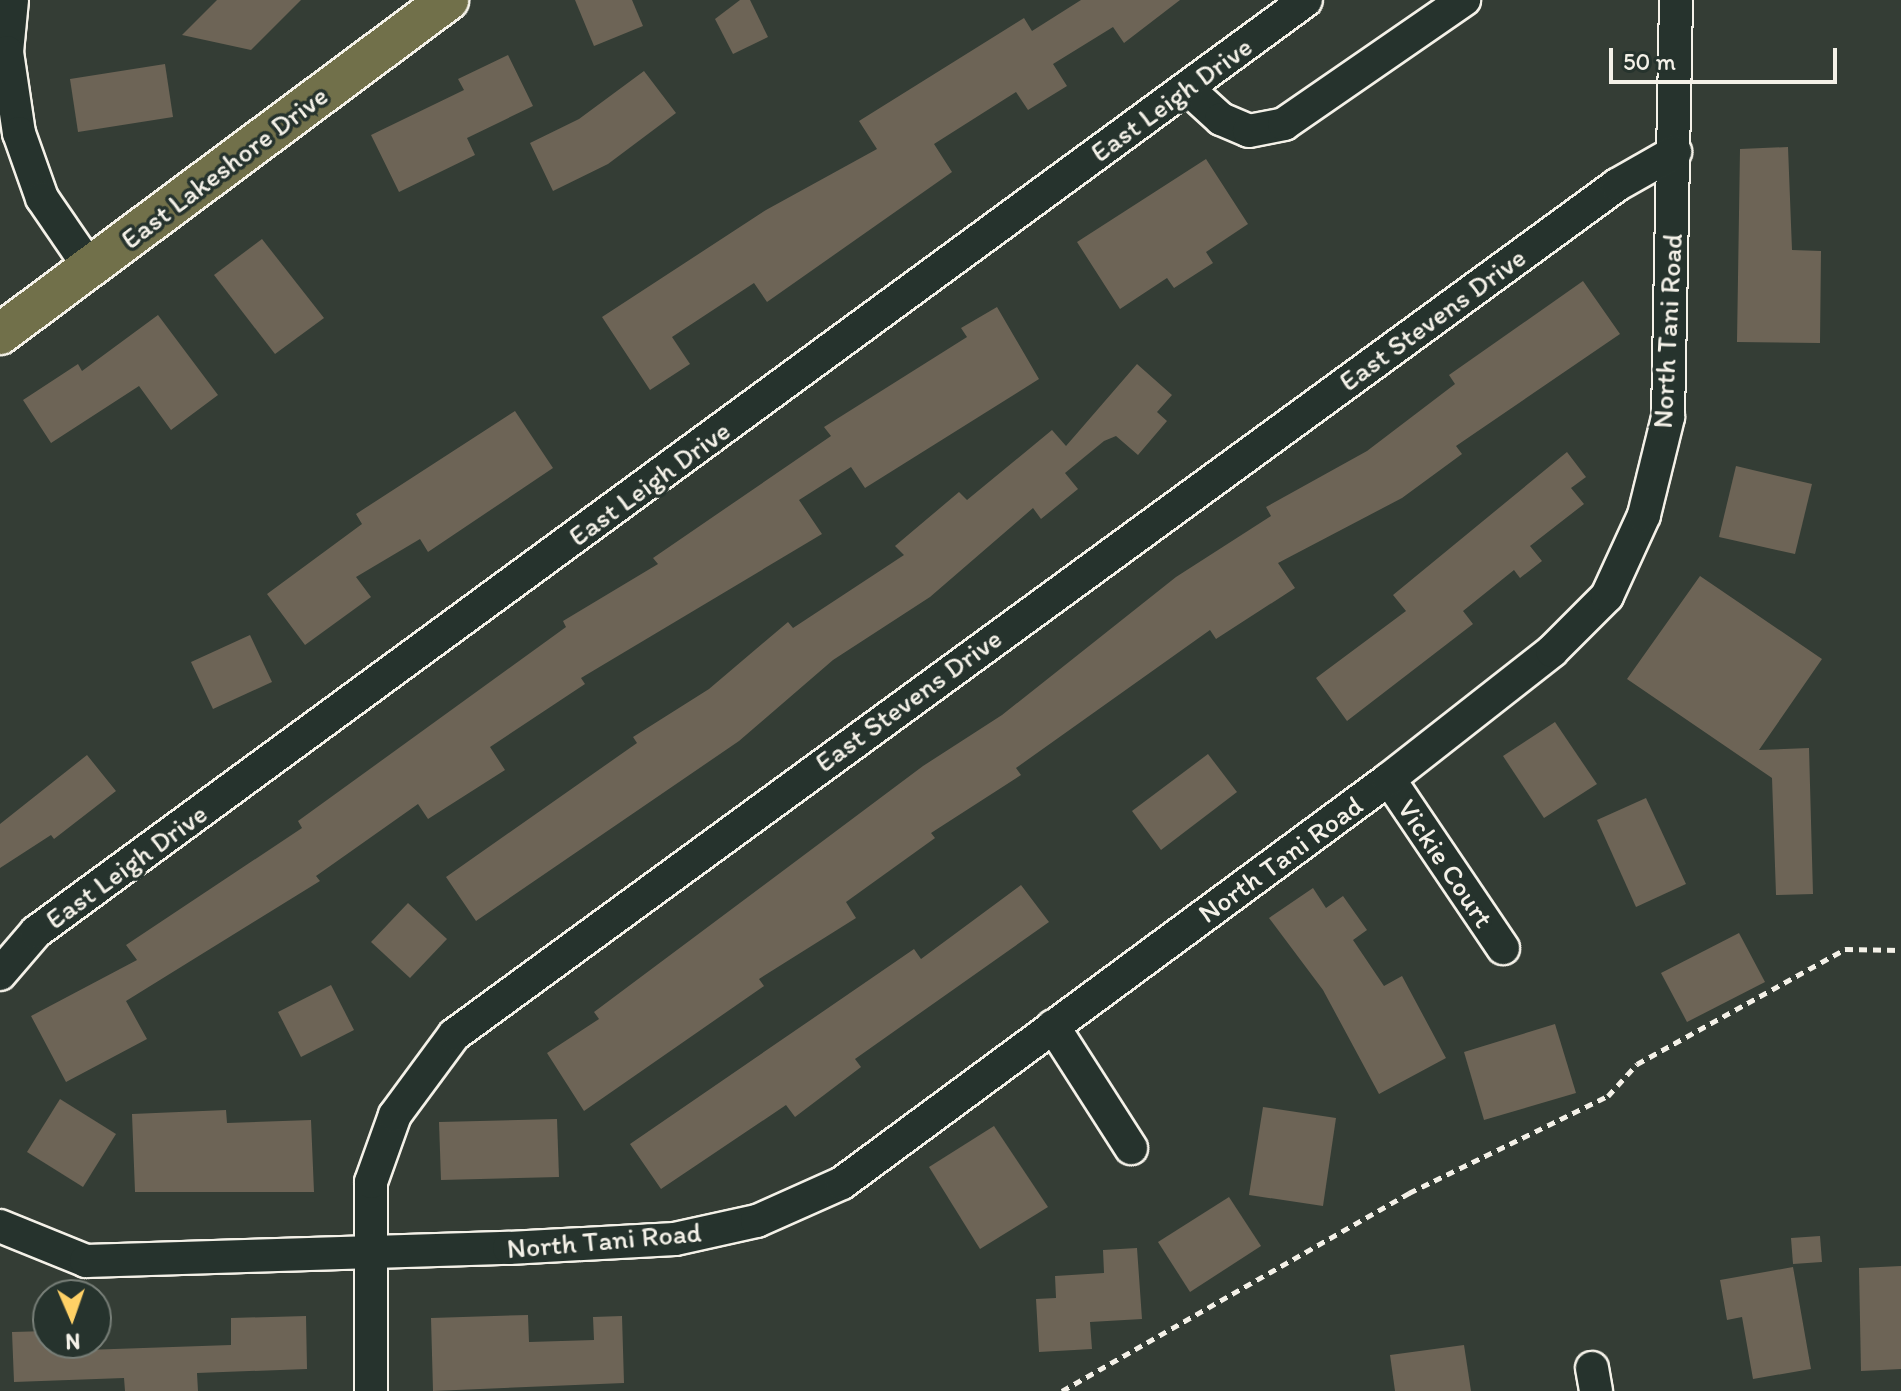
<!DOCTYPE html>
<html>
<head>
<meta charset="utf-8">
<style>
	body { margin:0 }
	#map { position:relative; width:1901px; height:1391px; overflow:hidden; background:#343d35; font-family:Itim,sans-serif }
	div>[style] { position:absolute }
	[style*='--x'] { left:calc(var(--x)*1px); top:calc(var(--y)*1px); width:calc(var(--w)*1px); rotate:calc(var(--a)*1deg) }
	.building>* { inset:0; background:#6d6456 }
	.path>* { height:5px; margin-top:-2.5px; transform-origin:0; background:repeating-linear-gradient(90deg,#f4f1e8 0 8px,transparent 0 14px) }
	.roads { filter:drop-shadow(2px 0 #f4f1e8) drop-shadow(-2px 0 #f4f1e8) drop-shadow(0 2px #f4f1e8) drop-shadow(0 -2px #f4f1e8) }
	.minor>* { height:32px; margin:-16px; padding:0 16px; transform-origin:16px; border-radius:16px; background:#26332d }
	.major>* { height:40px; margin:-20px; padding:0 20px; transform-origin:20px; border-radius:20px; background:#71704a }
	span { translate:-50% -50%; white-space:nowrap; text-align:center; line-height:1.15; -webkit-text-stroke:7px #26332d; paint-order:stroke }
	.street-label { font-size:28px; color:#f4f1e8 }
	.north { position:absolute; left:32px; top:1279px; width:80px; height:80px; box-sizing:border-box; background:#26332d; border:2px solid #787f78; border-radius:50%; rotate:178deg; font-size:22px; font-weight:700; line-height:32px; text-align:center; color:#f4f1e8 }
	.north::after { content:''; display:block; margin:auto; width:28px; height:36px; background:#ffd166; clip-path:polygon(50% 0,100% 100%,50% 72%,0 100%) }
	.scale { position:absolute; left:1609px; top:48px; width:228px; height:36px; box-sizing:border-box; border:4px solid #f4f1e8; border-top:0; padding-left:10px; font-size:24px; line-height:28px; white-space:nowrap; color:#f4f1e8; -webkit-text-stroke:6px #26332d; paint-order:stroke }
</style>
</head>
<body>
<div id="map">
	<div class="building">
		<i style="clip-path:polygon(217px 0,301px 0,251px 50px,182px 35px)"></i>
		<i style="clip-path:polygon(575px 0,632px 0,643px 26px,594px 46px)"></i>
		<i style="clip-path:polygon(740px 0,750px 0,768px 37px,733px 54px,715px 19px)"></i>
		<i style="clip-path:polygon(1081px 0,1180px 0,1124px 43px,1113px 27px,1053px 64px,1067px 86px,1028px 110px,1016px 92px,934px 144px,952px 172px,767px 302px,754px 283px,672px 337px,690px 364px,650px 390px,602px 317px,766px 210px,877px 149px,859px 121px,1024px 18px,1032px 31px)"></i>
		<i style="clip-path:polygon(508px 55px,533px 106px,467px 138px,475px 155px,399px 192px,371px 135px,464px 90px,458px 79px)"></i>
		<i style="clip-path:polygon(165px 64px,173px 117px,78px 132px,70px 79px)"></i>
		<i style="clip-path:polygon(644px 71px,676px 113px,608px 164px,553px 191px,530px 143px,579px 119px)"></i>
		<i style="clip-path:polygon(1788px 147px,1792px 250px,1821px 251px,1820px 343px,1737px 342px,1740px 149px)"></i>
		<i style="clip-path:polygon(1206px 159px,1248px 224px,1206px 252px,1213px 263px,1174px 288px,1167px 278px,1120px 309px,1077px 242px)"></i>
		<i style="clip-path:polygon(262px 239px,324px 318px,275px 354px,214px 275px)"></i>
		<i style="clip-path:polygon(1583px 281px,1620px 334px,1456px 446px,1462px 454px,1402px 498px,1278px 563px,1295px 588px,1216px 639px,1210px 630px,1016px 768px,1021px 775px,931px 833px,935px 838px,846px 902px,856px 918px,759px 979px,764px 986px,584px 1111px,547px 1053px,599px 1019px,594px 1012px,923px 766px,1002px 715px,1176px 577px,1271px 516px,1266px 507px,1367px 451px,1455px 384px,1449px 375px)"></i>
		<i style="clip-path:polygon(997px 307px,1039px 379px,865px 488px,851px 467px,799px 500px,822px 534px,581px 678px,585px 684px,490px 747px,505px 770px,428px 819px,418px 804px,316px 876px,320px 881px,126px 1001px,147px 1039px,66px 1082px,31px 1016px,137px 960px,126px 945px,302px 828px,298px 821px,566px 627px,563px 621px,658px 564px,653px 558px,831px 436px,824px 427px,967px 337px,961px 328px)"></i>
		<i style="clip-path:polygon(158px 315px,218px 395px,171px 430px,139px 386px,51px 443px,23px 400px,78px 364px,82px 371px)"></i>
		<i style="clip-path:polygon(1137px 364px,1172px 395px,1157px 412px,1167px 421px,1138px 455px,1116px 436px,1104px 441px,1065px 473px,1078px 489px,1041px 519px,1033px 508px,930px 597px,833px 660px,739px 741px,476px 921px,446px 877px,637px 743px,633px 737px,709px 689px,788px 622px,793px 628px,904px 555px,895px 546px,959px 492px,967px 500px,1052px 430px,1066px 446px)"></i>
		<i style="clip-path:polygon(515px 411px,553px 468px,428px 552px,420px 539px,356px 577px,371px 597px,305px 645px,267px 594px,362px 524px,356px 514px)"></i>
		<i style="clip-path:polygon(1567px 452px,1586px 477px,1571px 488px,1584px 504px,1530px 546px,1542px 561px,1520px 578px,1514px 570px,1463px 611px,1473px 624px,1347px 721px,1316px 678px,1406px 611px,1393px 595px)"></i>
		<i style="clip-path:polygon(1736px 466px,1812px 484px,1795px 554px,1719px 537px)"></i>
		<i style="clip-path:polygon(1700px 576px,1822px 659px,1759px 750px,1809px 748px,1813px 894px,1776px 895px,1772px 778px,1627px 679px)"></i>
		<i style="clip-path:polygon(250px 635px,272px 682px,213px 709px,191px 662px)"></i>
		<i style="clip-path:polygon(1555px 722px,1597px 784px,1544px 818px,1503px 756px)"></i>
		<i style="clip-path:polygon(1208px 754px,1237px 792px,1161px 850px,1132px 811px)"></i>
		<i style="clip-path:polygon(87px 755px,116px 791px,54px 839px,51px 835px,0 868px,0 824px)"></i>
		<i style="clip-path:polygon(1646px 798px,1686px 884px,1636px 907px,1597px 820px)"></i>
		<i style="clip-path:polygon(1021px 885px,1049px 922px,855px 1059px,861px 1067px,795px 1117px,786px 1105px,661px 1189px,630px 1144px,914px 949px,921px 959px)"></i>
		<i style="clip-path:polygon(1313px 888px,1326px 908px,1343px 896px,1367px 930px,1353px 940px,1384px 986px,1402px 976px,1446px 1058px,1379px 1094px,1323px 990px,1269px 918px)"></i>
		<i style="clip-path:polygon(408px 903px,447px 939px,410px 978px,371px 942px)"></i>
		<i style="clip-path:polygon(1739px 933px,1765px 982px,1687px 1022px,1661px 973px)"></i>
		<i style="clip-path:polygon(331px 985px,354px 1030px,301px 1057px,278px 1012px)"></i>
		<i style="clip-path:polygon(1555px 1024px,1576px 1093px,1484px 1120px,1464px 1052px)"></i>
		<i style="clip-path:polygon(60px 1099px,116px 1134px,83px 1187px,27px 1152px)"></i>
		<i style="clip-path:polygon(1263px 1107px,1336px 1118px,1323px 1206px,1249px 1195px)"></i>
		<i style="clip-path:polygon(226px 1110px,227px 1123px,311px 1120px,314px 1192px,135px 1192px,132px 1114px)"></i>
		<i style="clip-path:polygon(557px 1119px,559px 1177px,441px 1180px,439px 1122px)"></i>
		<i style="clip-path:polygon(994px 1126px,1048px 1207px,980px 1249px,929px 1167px)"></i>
		<i style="clip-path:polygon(1229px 1197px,1261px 1246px,1190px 1292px,1158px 1242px)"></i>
		<i style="clip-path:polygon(1820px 1236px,1822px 1262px,1793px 1264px,1791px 1238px)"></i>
		<i style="clip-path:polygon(1137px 1248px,1142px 1319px,1090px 1322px,1092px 1349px,1039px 1352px,1036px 1299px,1056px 1298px,1055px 1276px,1104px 1273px,1103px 1250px)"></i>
		<i style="clip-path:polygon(1901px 1266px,1901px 1369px,1861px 1371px,1859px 1268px)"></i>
		<i style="clip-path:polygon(1793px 1267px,1811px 1369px,1753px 1379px,1742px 1317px,1727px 1320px,1720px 1280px)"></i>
		<i style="clip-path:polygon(528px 1315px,529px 1342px,594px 1340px,593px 1317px,622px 1316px,624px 1383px,433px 1391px,431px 1318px)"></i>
		<i style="clip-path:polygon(306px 1316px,307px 1369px,197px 1373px,198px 1391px,125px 1391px,124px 1378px,14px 1382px,12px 1332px,48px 1331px,48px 1343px,85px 1343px,85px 1350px,231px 1345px,231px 1318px)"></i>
		<i style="clip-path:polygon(1464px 1345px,1471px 1391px,1395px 1391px,1390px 1355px)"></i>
	</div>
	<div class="path">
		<i style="--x:1062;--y:1391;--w:400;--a:-29.7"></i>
		<i style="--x:1409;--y:1193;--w:221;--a:-26"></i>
		<i style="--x:1608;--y:1096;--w:43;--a:-47.8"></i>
		<i style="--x:1637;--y:1064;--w:238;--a:-28.9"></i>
		<i style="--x:1845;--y:949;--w:56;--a:1"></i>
	</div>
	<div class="roads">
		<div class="minor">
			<i style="--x:12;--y:0;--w:52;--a:95.5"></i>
			<i style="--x:7;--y:52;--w:82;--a:81.6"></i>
			<i style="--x:19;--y:133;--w:69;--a:70.5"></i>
			<i style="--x:42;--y:198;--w:85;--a:55.6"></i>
			<i style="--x:1187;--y:88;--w:46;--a:42.4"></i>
			<i style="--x:1221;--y:119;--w:30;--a:23"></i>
			<i style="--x:1249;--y:131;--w:36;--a:-11"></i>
			<i style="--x:1284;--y:124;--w:219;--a:-34.6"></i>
			<i style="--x:1389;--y:779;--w:204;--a:56"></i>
			<i style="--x:0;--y:974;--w:55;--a:-49.4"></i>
			<i style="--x:36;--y:932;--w:1575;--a:-36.27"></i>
			<i style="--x:1053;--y:1026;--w:145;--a:57.4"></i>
			<i style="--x:0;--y:1226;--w:93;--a:22.1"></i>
			<i style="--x:86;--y:1261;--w:423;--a:-1.8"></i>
			<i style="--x:509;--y:1248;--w:166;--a:-3.1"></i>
			<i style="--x:675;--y:1239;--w:84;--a:-12.4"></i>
			<i style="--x:757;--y:1221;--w:93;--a:-24.1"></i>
			<i style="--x:842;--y:1183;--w:680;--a:-36.45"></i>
			<i style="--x:1389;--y:779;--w:207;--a:-38.1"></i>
			<i style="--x:1552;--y:651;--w:78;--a:-45"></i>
			<i style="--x:1607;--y:596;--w:89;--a:-65.4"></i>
			<i style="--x:1644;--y:515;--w:101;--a:-76.2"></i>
			<i style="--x:1668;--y:417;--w:417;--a:-88.9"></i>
			<i style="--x:1592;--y:1368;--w:23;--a:80"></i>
			<i style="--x:371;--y:1391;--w:209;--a:-90"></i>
			<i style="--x:371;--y:1182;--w:71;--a:-70.3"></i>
			<i style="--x:395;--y:1115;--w:99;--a:-53.6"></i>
			<i style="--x:454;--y:1035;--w:1441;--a:-36.16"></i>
			<i style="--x:1617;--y:185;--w:67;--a:-29.6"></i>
		</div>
		<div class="major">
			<i style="--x:0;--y:334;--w:559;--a:-36.71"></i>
		</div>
	</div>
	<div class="street-label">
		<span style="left:1171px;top:99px;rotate:-36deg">East Leigh Drive</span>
		<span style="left:224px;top:167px;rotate:-37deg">East Lakeshore Drive</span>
		<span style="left:1432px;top:319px;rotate:-36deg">East Stevens Drive</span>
		<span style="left:1667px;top:331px;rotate:-87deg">North Tani Road</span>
		<span style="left:649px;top:483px;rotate:-36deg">East Leigh Drive</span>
		<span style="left:908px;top:700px;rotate:-36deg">East Stevens Drive</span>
		<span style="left:1280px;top:859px;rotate:-36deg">North Tani Road</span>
		<span style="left:1446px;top:863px;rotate:56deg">Vickie Court</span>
		<span style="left:126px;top:866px;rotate:-36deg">East Leigh Drive</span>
		<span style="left:604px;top:1240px;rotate:-5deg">North Tani Road</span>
	</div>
	<div class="north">N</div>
	<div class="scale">50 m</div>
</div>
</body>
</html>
